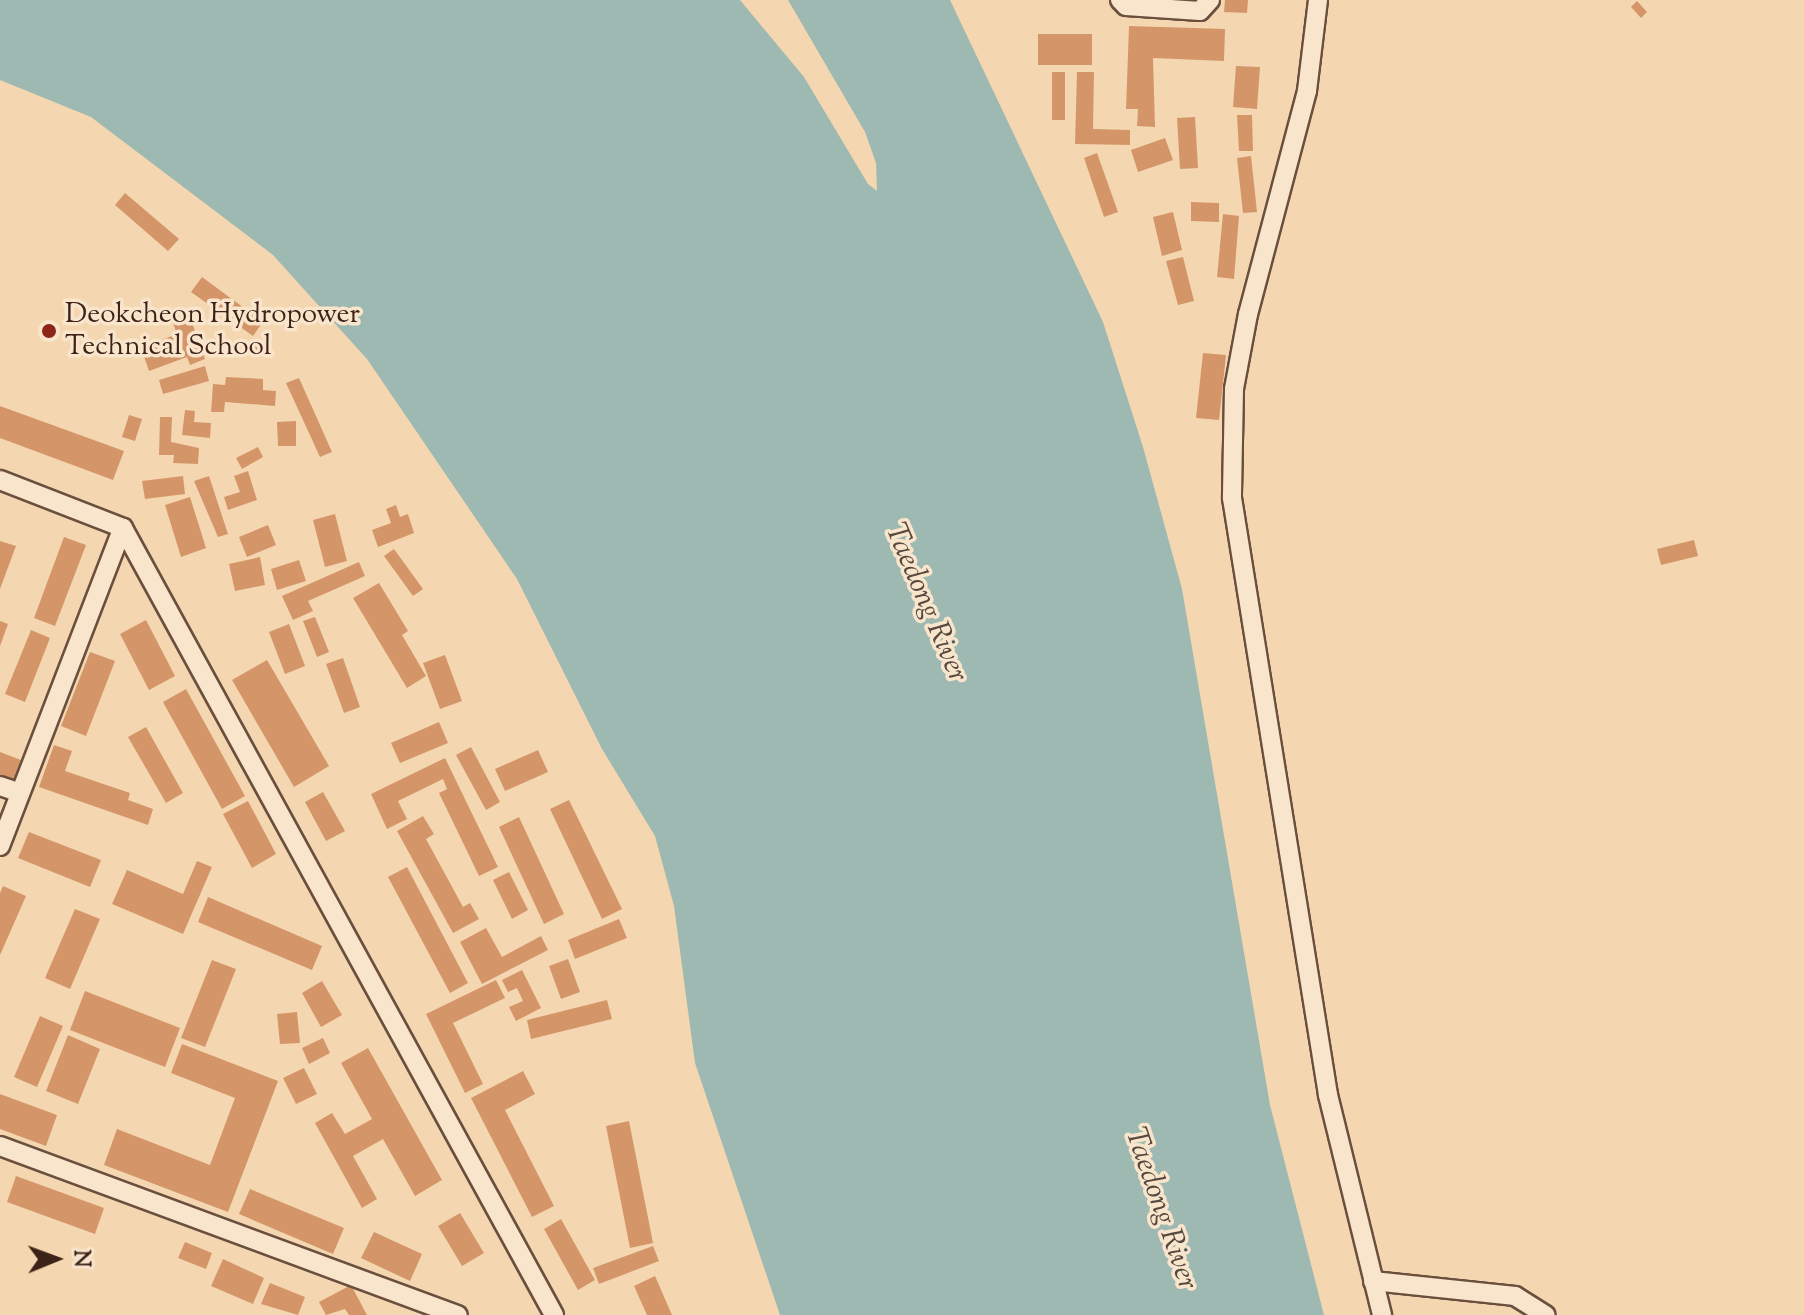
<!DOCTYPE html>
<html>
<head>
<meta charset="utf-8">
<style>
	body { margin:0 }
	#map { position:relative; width:1804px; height:1315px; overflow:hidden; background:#f4d7b0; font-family:"Sorts Mill Goudy",serif }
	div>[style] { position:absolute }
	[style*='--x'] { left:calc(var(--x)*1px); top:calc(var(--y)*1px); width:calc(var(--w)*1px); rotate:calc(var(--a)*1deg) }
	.water>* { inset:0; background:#9eb8b2 }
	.building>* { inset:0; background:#d49669 }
	.roads { filter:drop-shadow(2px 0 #6b4f3e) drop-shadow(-2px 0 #6b4f3e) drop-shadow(0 2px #6b4f3e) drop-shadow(0 -2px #6b4f3e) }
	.minor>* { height:18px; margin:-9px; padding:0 9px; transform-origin:9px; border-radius:9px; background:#f8e5cc }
	.dots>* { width:22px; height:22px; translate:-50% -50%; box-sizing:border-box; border:4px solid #f8e5cc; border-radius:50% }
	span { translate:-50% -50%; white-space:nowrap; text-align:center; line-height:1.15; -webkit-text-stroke:7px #f8e5cc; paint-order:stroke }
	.poi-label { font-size:28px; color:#3d2218 }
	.left { translate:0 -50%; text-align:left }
	.water-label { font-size:30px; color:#55483e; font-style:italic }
	.north { position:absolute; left:16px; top:1219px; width:80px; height:80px; -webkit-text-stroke:6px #f8e5cc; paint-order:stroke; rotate:89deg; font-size:22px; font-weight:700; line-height:32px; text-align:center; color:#3d2218 }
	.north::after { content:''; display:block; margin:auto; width:28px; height:36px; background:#3d2218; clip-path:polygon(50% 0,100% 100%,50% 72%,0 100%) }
</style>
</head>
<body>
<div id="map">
	<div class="water">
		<i style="clip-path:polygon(0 0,740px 0,804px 77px,868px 184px,877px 191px,876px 163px,865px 132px,788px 0,950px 0,1103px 322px,1143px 447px,1182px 589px,1270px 1105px,1324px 1315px,780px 1315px,695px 1063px,674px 906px,655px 836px,602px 749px,517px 579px,367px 359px,273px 255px,91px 117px,0 80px)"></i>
	</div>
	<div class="building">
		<i style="clip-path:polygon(1225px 0,1248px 0,1247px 13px,1224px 12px)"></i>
		<i style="clip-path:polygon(1637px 1px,1647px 12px,1641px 18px,1631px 7px)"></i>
		<i style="clip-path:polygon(1129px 26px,1225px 29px,1224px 61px,1153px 58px,1155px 127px,1137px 126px,1138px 109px,1126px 109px)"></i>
		<i style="clip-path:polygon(1038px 34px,1092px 34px,1092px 65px,1038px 65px)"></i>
		<i style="clip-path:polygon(1236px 66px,1260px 67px,1257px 109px,1233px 107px)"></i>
		<i style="clip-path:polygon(1052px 72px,1065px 72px,1065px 120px,1052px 120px)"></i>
		<i style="clip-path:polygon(1077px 72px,1094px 72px,1093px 129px,1130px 130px,1130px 145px,1075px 144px)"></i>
		<i style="clip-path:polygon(1237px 115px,1252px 115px,1253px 151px,1239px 151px)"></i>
		<i style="clip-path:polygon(1195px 117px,1198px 168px,1180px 169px,1177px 118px)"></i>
		<i style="clip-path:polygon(1165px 138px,1173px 160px,1138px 172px,1131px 150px)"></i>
		<i style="clip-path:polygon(1097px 153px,1118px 212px,1104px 217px,1084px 158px)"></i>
		<i style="clip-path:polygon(1251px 156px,1257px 212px,1243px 213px,1237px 158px)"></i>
		<i style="clip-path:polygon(125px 193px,179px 239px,168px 251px,115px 205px)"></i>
		<i style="clip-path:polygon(1191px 202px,1219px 203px,1219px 222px,1191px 221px)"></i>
		<i style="clip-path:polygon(1173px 212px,1182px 250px,1162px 256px,1153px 217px)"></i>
		<i style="clip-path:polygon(1223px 214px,1239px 216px,1234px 279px,1217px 277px)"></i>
		<i style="clip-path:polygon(1183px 257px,1194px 301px,1178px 305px,1166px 261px)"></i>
		<i style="clip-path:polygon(202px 277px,263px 322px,253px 336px,191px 292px)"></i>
		<i style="clip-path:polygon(190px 317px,205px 359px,190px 365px,187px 357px,149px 371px,141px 348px,177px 334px,173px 323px)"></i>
		<i style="clip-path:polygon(253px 342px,268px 349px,265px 357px,249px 349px)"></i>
		<i style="clip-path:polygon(1203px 353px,1226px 355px,1219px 420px,1196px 418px)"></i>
		<i style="clip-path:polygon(205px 366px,209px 381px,163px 394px,159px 380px)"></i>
		<i style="clip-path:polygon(226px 377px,263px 379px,263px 390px,276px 391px,275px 406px,225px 402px,224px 412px,211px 412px,213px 384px,225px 385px)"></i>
		<i style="clip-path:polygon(299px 378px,332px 452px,320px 457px,286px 383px)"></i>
		<i style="clip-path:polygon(0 406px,124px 451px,113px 480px,0 438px)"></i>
		<i style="clip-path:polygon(185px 410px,195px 411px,194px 422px,211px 423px,210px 438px,182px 435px)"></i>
		<i style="clip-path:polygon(129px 415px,142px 419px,135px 441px,122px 437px)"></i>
		<i style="clip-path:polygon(160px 417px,172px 417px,171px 442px,199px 448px,198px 464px,173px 463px,174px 455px,159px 455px)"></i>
		<i style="clip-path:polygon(296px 421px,296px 446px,278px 446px,277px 422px)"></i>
		<i style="clip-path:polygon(258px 447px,263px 457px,242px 469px,236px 458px)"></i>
		<i style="clip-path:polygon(248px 471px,257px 500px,228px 510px,224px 497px,240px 492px,234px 476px)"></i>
		<i style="clip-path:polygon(183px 476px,185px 494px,145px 499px,142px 481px)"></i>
		<i style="clip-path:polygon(209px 476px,228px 534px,218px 537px,194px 481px)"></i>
		<i style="clip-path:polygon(190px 497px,206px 548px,181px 557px,165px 505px)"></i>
		<i style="clip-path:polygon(396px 505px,400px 517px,408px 514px,414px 533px,378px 547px,372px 530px,391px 523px,386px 509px)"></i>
		<i style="clip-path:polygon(335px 514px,347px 561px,325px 567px,313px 520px)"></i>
		<i style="clip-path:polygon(268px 525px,276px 545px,247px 557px,239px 537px)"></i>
		<i style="clip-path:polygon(64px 537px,86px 545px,55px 626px,34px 618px)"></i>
		<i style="clip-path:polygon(1694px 540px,1698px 556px,1661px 565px,1657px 549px)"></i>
		<i style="clip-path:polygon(0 541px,16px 546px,0 589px)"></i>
		<i style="clip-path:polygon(394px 549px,423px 589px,413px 596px,384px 556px)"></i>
		<i style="clip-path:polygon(260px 557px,265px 585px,235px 591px,229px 564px)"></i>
		<i style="clip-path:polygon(299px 560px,306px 581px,277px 590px,271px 569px)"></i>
		<i style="clip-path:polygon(359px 562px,365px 576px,308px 601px,313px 611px,293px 620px,282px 596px)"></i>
		<i style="clip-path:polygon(379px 583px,408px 631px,402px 635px,426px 676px,407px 688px,353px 598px)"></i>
		<i style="clip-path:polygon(315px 617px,329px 652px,317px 657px,303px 621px)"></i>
		<i style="clip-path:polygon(146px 620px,175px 676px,149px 690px,120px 634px)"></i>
		<i style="clip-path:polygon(0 621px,8px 624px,0 646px)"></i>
		<i style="clip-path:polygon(289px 624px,305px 666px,285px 674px,269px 632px)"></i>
		<i style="clip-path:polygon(31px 630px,50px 638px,25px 702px,5px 694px)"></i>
		<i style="clip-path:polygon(90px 652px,115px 661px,86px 736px,61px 726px)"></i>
		<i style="clip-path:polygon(445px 655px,462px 701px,440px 709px,423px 663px)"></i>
		<i style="clip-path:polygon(343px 658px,360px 707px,344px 713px,326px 664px)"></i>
		<i style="clip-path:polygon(267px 660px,329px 766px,294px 787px,232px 680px)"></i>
		<i style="clip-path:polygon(186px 689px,245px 796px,222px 809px,163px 702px)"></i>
		<i style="clip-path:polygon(439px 722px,448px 743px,400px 763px,391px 743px)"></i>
		<i style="clip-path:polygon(146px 727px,183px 793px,166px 803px,128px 737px)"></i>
		<i style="clip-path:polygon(54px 745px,72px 751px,65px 771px,130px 793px,128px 800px,153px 809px,148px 825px,39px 787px)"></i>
		<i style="clip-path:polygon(471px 747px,500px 802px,486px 810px,456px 755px)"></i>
		<i style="clip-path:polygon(538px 750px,548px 772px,505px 791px,495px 769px)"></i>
		<i style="clip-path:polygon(0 752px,21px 760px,12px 784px,0 780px)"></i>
		<i style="clip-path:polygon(445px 758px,498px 867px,479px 876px,439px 793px,447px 789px,443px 779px,398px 801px,407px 819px,387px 829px,371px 794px)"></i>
		<i style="clip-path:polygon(323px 792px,345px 831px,326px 841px,305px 802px)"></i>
		<i style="clip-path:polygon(569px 800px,622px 909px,602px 919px,550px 809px)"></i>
		<i style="clip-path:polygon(248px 801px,276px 854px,252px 868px,223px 814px)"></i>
		<i style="clip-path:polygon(423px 816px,434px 834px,426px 839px,463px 907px,470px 903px,479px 919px,453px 933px,397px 831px)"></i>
		<i style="clip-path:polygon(519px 817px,564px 914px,544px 924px,499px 827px)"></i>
		<i style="clip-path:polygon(29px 832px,101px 860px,90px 887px,18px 858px)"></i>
		<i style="clip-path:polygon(197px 861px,212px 867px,183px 934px,112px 904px,127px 870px,183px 894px)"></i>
		<i style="clip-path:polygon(407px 867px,468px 983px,450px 993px,388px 877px)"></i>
		<i style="clip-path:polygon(509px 872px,528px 910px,512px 919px,493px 880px)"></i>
		<i style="clip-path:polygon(3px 886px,26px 896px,0 955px,0 893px)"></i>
		<i style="clip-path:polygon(208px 897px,322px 946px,312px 970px,198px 922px)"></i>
		<i style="clip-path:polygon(75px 909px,100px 919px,70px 989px,45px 978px)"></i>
		<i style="clip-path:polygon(619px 919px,627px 938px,575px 959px,568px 940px)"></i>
		<i style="clip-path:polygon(486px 928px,502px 957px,541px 936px,548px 950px,482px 984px,460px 942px)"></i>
		<i style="clip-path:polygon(568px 959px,580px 992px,561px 999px,549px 966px)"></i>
		<i style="clip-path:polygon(212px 960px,236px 969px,205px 1047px,181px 1038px)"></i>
		<i style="clip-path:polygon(522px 970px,541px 1008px,516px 1021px,509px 1007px,523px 1001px,517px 988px,508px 992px,502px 980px)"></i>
		<i style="clip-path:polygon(496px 980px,505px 998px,453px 1023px,483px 1084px,465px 1093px,426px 1014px)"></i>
		<i style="clip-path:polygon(322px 981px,342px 1015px,321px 1027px,302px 993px)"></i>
		<i style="clip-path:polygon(85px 991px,180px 1028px,165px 1067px,70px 1030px)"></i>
		<i style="clip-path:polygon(607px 1000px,612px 1019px,531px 1039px,527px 1020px)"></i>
		<i style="clip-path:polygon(297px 1012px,300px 1043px,280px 1044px,277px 1014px)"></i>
		<i style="clip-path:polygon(40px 1016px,63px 1026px,37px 1087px,14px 1077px)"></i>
		<i style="clip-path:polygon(68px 1035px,100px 1049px,78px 1104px,46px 1091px)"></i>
		<i style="clip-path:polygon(323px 1038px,330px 1053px,309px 1064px,302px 1048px)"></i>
		<i style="clip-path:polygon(182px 1044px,278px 1081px,228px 1212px,104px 1165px,117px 1129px,210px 1165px,235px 1098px,171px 1073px)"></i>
		<i style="clip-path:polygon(368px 1048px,442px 1180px,415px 1196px,383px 1139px,353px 1156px,377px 1199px,362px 1208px,315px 1123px,332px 1113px,345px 1134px,372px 1119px,341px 1063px)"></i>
		<i style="clip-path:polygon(304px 1068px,317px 1094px,296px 1104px,283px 1078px)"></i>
		<i style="clip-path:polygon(523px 1071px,535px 1094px,505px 1110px,554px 1206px,532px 1217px,471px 1098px)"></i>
		<i style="clip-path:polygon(0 1094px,57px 1115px,46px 1146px,0 1129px)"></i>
		<i style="clip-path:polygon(629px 1121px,653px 1243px,630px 1248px,606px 1126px)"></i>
		<i style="clip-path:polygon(16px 1176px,104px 1208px,95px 1234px,7px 1202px)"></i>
		<i style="clip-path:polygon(250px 1189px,344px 1228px,333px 1254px,239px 1214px)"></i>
		<i style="clip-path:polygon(460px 1213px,484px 1253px,462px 1266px,438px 1226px)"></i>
		<i style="clip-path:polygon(561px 1219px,595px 1280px,578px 1290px,544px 1229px)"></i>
		<i style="clip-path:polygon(374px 1232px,422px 1254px,410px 1281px,361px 1258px)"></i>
		<i style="clip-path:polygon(185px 1242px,212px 1253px,206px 1269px,178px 1258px)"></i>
		<i style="clip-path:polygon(653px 1246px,659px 1261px,599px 1284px,593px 1268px)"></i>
		<i style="clip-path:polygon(223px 1259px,264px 1278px,253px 1304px,211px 1286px)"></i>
		<i style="clip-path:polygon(655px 1276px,672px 1315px,647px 1315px,634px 1286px)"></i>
		<i style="clip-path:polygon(270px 1283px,305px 1297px,298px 1315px,261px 1304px)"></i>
		<i style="clip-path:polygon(351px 1285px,367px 1315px,349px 1315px,345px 1309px,326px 1315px,319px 1302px)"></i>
	</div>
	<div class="roads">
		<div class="minor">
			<i style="--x:1120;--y:0;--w:8;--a:45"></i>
			<i style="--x:1126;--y:6;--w:74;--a:3.9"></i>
			<i style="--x:1200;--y:11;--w:15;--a:-48"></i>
			<i style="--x:1318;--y:0;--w:92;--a:96.9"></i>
			<i style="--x:1307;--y:91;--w:231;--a:104.8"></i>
			<i style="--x:1248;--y:314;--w:76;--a:100.6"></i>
			<i style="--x:1234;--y:389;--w:109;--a:91.1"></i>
			<i style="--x:1232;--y:498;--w:605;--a:80.86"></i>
			<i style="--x:1328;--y:1095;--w:227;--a:76.2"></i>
			<i style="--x:0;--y:480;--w:132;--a:21.3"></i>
			<i style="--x:123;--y:528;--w:897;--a:61.29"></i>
			<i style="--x:0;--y:786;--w:21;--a:19"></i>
			<i style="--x:0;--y:846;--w:341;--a:-68.9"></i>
			<i style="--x:0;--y:1146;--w:488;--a:20.3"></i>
			<i style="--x:1373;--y:1281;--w:143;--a:6"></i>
			<i style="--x:1515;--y:1296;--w:36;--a:32"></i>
		</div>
	</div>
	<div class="dots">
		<i style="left:49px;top:331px;background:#8f2418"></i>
	</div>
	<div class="poi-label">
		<span class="left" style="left:65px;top:331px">Deokcheon Hydropower<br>Technical School</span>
	</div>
	<div class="water-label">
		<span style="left:925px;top:603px;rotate:67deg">Taedong River</span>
		<span style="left:1160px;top:1209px;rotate:71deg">Taedong River</span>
	</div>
	<div class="north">N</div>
</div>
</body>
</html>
